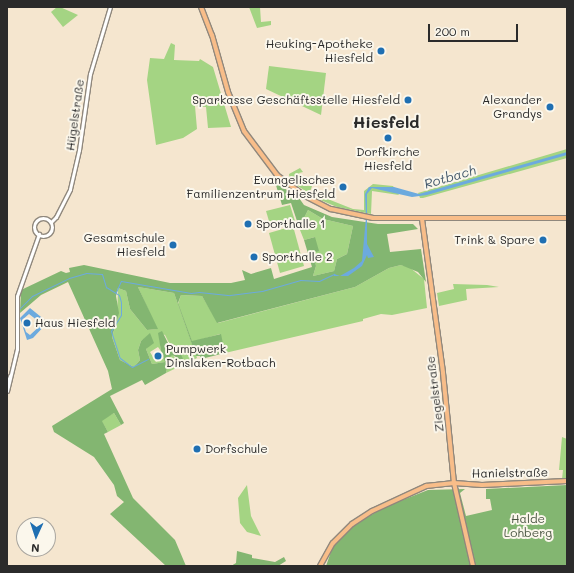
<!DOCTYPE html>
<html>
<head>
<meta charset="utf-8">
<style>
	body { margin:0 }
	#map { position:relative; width:574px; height:573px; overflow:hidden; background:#f5e6cf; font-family:Mali,sans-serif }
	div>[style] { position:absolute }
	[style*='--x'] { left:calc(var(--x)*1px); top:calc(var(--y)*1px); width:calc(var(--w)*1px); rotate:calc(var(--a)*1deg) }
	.green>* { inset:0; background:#a4d483 }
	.forest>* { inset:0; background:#83b671 }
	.water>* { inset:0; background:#6caade }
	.stream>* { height:1px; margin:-0.5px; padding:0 0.5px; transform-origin:0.5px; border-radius:0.5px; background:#6caade }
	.roads { filter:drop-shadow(1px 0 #90887d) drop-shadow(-1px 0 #90887d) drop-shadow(0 1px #90887d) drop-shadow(0 -1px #90887d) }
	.minor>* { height:3px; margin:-1.5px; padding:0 1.5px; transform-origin:1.5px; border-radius:1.5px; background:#fff }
	.minor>.ring { margin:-1.5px; padding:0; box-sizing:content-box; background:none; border:3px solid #fff; border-radius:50% }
	.major>* { height:4px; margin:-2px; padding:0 2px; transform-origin:2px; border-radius:2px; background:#f8bd89 }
	.dots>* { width:11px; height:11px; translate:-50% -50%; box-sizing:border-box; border:2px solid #fbf7ec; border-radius:50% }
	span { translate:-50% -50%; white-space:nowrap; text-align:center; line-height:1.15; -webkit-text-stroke:4px #fbf7ec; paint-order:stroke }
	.poi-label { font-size:12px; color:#2b2b2b }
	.right { translate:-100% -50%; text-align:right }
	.left { translate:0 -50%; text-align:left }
	.street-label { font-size:12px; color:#2b2b2b }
	.park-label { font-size:12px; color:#495541 }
	.water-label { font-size:13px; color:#42576a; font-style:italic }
	.district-label { font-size:16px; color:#2b2b2b; font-weight:700 }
	.frame { position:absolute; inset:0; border:8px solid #2b2b2b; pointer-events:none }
	.north { position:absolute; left:16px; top:517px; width:40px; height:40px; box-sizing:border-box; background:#fbf7ec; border:1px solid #a8a59f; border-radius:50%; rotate:183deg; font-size:11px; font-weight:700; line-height:16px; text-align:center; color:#2b2b2b }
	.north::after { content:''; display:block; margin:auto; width:14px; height:18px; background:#1f6fb2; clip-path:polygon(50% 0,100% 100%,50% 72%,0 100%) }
	.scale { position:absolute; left:428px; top:24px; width:90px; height:18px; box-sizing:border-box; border:2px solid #2b2b2b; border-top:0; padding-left:5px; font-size:12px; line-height:14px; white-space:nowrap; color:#2b2b2b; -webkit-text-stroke:3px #fbf7ec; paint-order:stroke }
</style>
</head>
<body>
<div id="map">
	<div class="green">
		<i style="clip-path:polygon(57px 7px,60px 7px,78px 15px,63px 27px,51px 12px)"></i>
		<i style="clip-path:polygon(249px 7px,260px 7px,261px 22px,271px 21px,271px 25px,257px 28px)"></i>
		<i style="clip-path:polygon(171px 43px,175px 45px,174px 60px,199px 61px,200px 59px,213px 67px,231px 127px,208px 128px,206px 107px,195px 106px,197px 129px,183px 138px,156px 145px,147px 80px,150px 58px,164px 59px)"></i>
		<i style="clip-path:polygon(269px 66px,326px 73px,321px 115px,266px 89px)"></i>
		<i style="clip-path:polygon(567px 149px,567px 158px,423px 198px,420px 198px,418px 193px)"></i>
		<i style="clip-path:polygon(300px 168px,303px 172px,299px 173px,303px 186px,312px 186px,310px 192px,353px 209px,364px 210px,364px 191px,373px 184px,393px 186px,399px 195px,372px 191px,371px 214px,337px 207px,318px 199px,290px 181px,289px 174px)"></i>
		<i style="clip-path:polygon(290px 205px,295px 221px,271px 228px,266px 211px)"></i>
		<i style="clip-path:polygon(308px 210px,323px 219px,353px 226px,347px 254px,337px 259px,334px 271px,313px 276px,316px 266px,312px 253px,315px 237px,304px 240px,300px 230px,303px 229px,301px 224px)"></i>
		<i style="clip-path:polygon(293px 226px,304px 266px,280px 273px,269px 233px)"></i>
		<i style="clip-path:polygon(401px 265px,409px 267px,424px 279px,427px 308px,392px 315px,381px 314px,363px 319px,363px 321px,225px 353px,220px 334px,192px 342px,178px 304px,181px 295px,202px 296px,218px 323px,355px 287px,389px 268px)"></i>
		<i style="clip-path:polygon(453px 284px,487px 285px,499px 287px,466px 289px,467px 300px,439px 306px,437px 293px,454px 289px)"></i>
		<i style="clip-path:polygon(138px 287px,174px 293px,197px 358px,166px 373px,169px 357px,172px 354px,179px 363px,165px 335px,159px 333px,161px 351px,158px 347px,150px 352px,156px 362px,164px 358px,166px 362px,152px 364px,146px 349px,149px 345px,148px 336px,141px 341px,138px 350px,140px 360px,134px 367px,120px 360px,112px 337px,117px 321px,118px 288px,126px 291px,130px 309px,147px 330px,157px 329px)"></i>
		<i style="clip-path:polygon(114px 413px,121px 425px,108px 432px,101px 420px)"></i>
		<i style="clip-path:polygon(562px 437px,567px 439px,567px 478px,562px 479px,563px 470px,559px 470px)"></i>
		<i style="clip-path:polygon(247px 485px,251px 516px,261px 536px,247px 532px,240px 523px,238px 498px)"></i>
	</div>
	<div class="forest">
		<i style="clip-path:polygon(275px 182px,299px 198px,304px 205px,332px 217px,378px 224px,413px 224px,418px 229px,387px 234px,390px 252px,421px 249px,426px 282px,418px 272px,401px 265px,389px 268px,355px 287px,217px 323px,202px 296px,181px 295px,178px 303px,192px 341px,221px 334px,225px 353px,201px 359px,200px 356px,196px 356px,174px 293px,138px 287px,158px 329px,147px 330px,130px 309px,126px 291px,118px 288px,116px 296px,119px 313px,112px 337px,120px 360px,134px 367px,140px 360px,138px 350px,141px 341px,150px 333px,154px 343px,146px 349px,152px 364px,165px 362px,161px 351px,158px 333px,162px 331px,168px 343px,172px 347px,178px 347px,183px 359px,179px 363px,176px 362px,176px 357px,172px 355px,169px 358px,166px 373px,145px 385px,142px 380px,110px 396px,124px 423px,121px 425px,114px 413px,102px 421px,108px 432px,104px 434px,133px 498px,175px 540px,186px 566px,166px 566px,110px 514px,124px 502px,117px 496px,114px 485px,94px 457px,54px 432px,52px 426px,112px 389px,108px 371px,68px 282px,41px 295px,20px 313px,21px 290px,61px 271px,66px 273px,70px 272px,69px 268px,84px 265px,170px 283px,231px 283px,245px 280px,242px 270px,251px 274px,271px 268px,274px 279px,312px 267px,304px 240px,315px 237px,319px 251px,313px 253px,316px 266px,313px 276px,334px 271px,337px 259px,347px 254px,353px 226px,323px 219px,308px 210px,301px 224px,303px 229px,300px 230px,291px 203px,282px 205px)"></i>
		<i style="clip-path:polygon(567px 485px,567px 566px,326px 566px,333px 546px,352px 526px,385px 507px,428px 490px,465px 489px,460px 493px,466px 516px,492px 510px,490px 499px,486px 499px,486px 489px)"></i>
		<i style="clip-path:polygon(237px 551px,252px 555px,252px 558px,275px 562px,284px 557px,286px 561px,278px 566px,231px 566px,236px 563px)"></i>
	</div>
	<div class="water">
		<i style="clip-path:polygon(567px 152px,567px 155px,427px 195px,412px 197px,372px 188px,367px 194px,367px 244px,374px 257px,368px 258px,367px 255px,362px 266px,348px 276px,334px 276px,334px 274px,340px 276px,354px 268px,362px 261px,366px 217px,365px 194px,369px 187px,394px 187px,419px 194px)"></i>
		<i style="clip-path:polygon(evenodd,30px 308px,46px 321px,46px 324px,33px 338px,27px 340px,20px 318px,30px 308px,29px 314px,42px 324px,30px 335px,26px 332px,22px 320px,29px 314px)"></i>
	</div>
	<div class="stream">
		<i style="--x:116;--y:292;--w:12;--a:-66"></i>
		<i style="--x:121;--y:281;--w:71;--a:9.7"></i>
		<i style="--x:191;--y:293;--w:8;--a:-7"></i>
		<i style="--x:199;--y:292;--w:31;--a:6"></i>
		<i style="--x:230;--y:295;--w:32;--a:-7"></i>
		<i style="--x:262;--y:291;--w:40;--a:-16"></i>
		<i style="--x:300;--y:280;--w:19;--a:3"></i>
		<i style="--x:319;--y:281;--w:17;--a:-25"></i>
		<i style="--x:18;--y:310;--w:20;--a:-45"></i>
		<i style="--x:32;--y:296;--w:41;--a:-25.9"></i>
		<i style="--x:69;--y:278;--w:18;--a:-16"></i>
		<i style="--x:86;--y:273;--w:16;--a:4"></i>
		<i style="--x:102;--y:274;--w:14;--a:73"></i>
		<i style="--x:106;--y:287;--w:15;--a:32"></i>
		<i style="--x:119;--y:295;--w:7;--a:74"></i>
		<i style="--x:121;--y:302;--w:13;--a:90"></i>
		<i style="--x:121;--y:315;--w:19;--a:122"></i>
		<i style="--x:111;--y:331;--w:28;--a:72"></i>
		<i style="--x:120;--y:358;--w:15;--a:37"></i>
		<i style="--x:132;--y:367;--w:18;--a:-27"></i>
	</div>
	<div class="roads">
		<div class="minor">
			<i class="ring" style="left:34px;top:218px;width:15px;height:15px"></i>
			<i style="--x:51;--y:222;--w:7;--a:-45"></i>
			<i style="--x:56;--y:217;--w:31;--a:-63"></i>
			<i style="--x:70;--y:189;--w:40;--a:-77"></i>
			<i style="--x:79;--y:150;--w:77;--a:-81.8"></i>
			<i style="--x:90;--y:74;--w:70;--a:-73.4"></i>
			<i style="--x:7;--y:383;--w:8;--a:-67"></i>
			<i style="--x:7;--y:391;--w:43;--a:-76.6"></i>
			<i style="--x:17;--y:349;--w:53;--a:-90"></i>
			<i style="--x:17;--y:296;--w:66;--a:-70.5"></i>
		</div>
		<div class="major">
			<i style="--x:201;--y:7;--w:30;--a:69"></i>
			<i style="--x:212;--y:35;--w:59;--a:74.3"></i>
			<i style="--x:228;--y:92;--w:42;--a:67.7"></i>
			<i style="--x:244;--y:131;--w:55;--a:53.1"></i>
			<i style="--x:277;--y:175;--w:35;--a:37"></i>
			<i style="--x:305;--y:196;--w:29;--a:27"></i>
			<i style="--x:331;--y:209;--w:43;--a:12.1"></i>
			<i style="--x:373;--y:218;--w:194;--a:0"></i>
			<i style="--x:422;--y:219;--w:155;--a:82.2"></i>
			<i style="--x:443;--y:373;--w:111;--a:84.3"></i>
			<i style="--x:454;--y:483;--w:85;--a:77.1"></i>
			<i style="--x:320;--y:566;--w:26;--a:-61"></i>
			<i style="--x:333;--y:543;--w:27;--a:-45"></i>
			<i style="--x:352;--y:524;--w:24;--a:-33"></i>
			<i style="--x:372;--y:511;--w:60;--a:-24.8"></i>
			<i style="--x:426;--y:486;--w:28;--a:-6"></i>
			<i style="--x:454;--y:483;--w:28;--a:4"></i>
			<i style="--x:482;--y:485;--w:85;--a:-2.7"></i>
		</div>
	</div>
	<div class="dots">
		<i style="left:381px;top:51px;background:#1f6fb2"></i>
		<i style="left:408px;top:100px;background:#1f6fb2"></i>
		<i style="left:550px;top:107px;background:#1f6fb2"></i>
		<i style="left:388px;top:138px;background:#1f6fb2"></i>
		<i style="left:343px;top:187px;background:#1f6fb2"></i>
		<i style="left:248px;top:224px;background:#1f6fb2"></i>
		<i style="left:543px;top:240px;background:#1f6fb2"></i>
		<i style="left:173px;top:245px;background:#1f6fb2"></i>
		<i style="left:254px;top:257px;background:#1f6fb2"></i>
		<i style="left:27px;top:323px;background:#1f6fb2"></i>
		<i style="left:158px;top:356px;background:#1f6fb2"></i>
		<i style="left:197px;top:449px;background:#1f6fb2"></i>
	</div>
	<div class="poi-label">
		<span class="right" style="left:373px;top:51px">Heuking-Apotheke<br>Hiesfeld</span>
		<span class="right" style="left:400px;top:100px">Sparkasse Geschäftsstelle Hiesfeld</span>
		<span class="right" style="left:542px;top:107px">Alexander<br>Grandys</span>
		<span style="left:388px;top:159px">Dorfkirche<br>Hiesfeld</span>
		<span class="right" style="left:335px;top:187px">Evangelisches<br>Familienzentrum Hiesfeld</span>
		<span class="left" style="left:256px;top:224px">Sporthalle 1</span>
		<span class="right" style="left:165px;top:245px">Gesamtschule<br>Hiesfeld</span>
		<span class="right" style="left:535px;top:240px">Trink &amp; Spare</span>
		<span class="left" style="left:262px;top:257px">Sporthalle 2</span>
		<span class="left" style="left:35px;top:323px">Haus Hiesfeld</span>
		<span class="left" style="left:166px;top:356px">Pumpwerk<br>Dinslaken-Rotbach</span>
		<span class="left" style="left:205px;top:449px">Dorfschule</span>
	</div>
	<div class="street-label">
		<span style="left:75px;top:115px;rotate:-82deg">Hügelstraße</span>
		<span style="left:435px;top:394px;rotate:-97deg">Ziegelstraße</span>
		<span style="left:510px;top:473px;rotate:-1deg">Hanielstraße</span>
	</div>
	<div class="park-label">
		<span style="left:528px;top:526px">Halde<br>Lohberg</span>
	</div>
	<div class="water-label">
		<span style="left:450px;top:177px;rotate:-16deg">Rotbach</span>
	</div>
	<div class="district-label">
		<span style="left:386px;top:122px">Hiesfeld</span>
	</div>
	<div class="frame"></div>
	<div class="north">N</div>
	<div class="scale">200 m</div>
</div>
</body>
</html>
